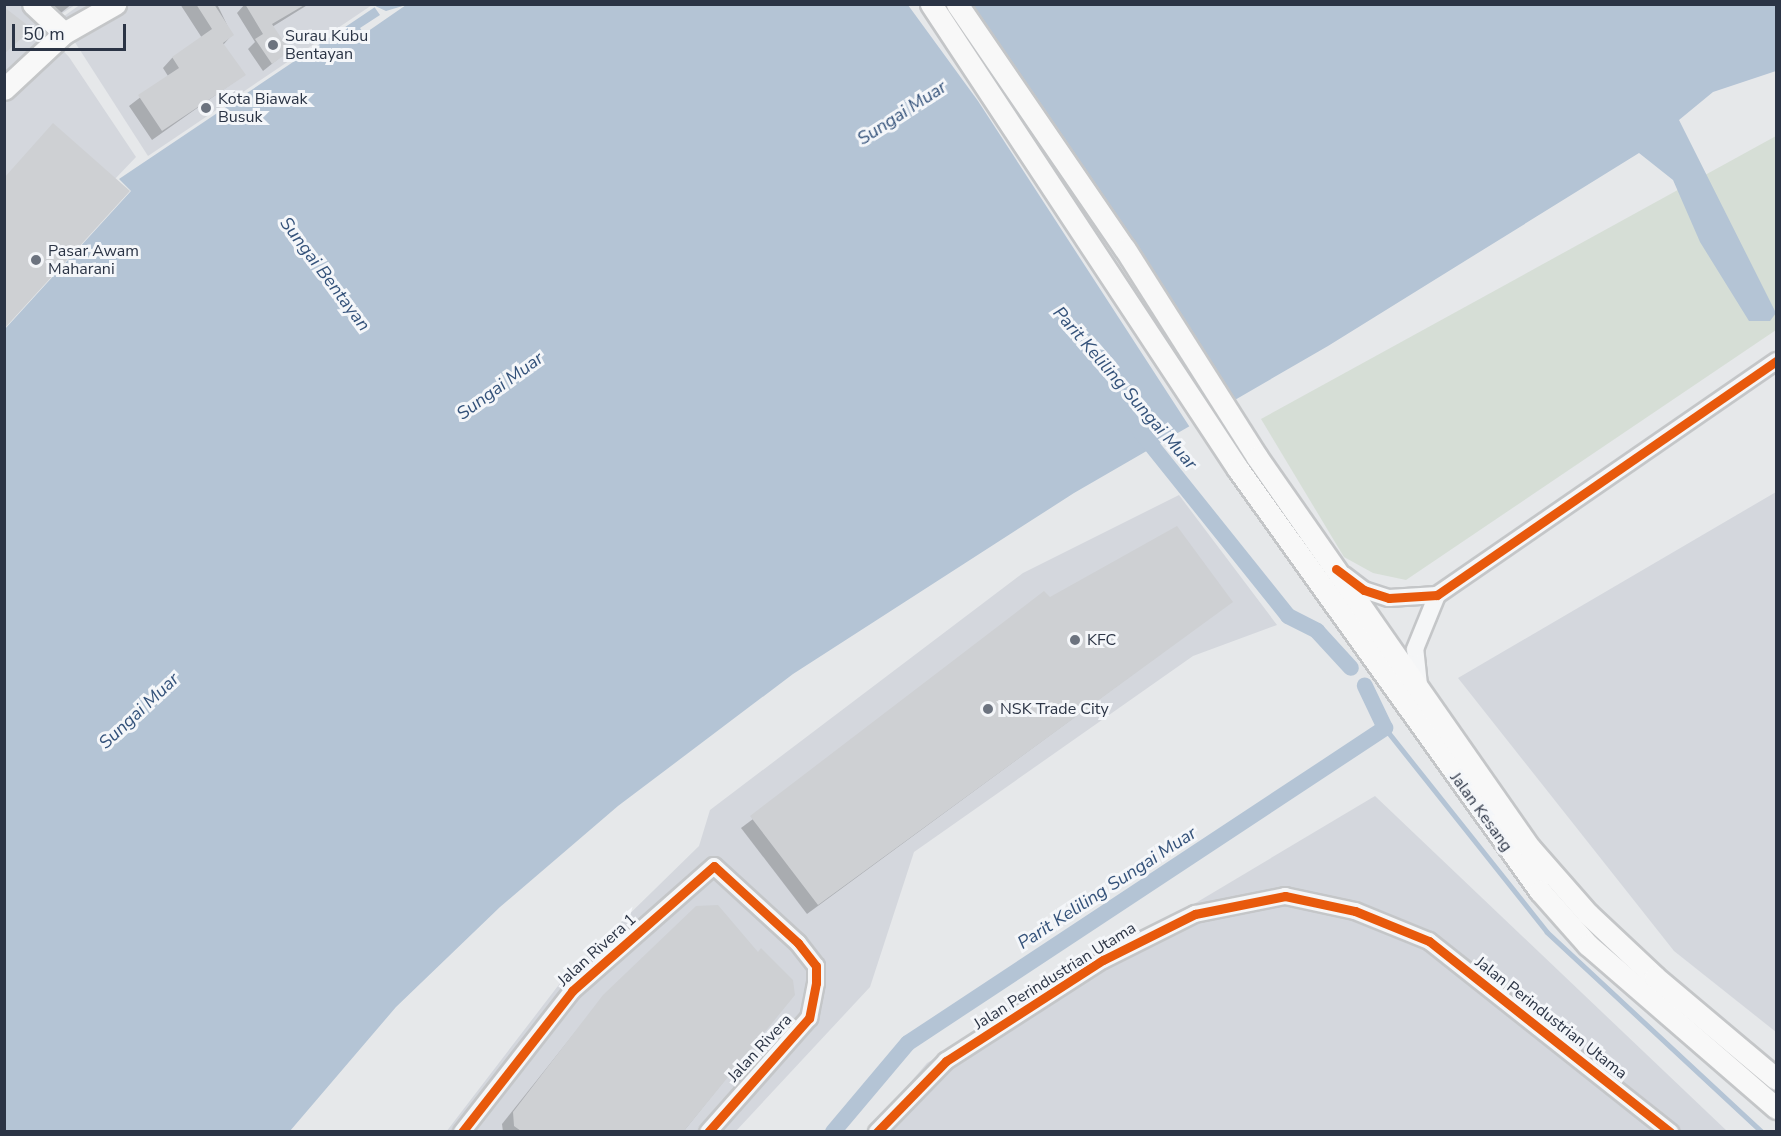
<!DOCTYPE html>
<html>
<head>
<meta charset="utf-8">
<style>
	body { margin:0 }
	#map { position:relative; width:1781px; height:1136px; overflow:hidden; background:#e6e8ea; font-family:"Nunito Sans",sans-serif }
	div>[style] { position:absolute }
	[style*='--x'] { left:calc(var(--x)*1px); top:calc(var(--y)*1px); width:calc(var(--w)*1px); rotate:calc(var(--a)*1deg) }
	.built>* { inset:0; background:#d4d7dd }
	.green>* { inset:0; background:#d6ded6 }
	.water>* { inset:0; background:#b4c4d5 }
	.pier>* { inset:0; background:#e6e8ea }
	.shadow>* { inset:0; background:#0003 }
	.stream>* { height:4.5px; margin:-2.25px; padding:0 2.25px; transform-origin:2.25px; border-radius:2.25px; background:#b4c4d5 }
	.canal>* { height:16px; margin:-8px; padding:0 8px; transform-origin:8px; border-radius:8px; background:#b4c4d5 }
	.building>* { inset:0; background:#ced0d3 }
	.roads { filter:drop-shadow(2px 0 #c4c6c8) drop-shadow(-2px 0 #c4c6c8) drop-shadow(0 2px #c4c6c8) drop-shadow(0 -2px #c4c6c8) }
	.minor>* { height:16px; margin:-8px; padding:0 8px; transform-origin:8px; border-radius:8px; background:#f5f6f7 }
	.major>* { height:21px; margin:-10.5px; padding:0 10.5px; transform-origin:10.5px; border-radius:10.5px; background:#f8f8f8 }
	.cycleway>* { height:9px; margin:-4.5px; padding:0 4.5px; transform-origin:4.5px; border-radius:4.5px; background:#e8590c }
	.dots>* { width:16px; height:16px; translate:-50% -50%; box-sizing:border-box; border:3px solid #f4f6f9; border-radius:50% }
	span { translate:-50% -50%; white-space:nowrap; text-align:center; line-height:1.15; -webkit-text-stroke:6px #f4f6f9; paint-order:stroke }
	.poi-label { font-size:16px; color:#2b3445 }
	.left { translate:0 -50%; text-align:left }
	.street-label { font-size:16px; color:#2b3445 }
	.water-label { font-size:18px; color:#34527a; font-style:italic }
	.frame { position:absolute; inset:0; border:6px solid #2b3445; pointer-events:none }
	.scale { position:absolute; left:12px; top:24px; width:114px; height:27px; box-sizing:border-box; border:3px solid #2b3445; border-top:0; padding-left:8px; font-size:18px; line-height:21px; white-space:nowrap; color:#2b3445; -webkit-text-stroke:4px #f4f6f9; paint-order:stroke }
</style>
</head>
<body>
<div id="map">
	<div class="built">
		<i style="clip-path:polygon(81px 4px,372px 5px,148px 156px,60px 19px)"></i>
		<i style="clip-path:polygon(5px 5px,75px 5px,41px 27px,69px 57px,136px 157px,5px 294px)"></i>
		<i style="clip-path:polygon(1776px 492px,1776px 1032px,1674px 951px,1458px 678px)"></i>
		<i style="clip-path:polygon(1179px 495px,1277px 625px,1193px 656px,914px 852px,870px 987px,736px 1131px,446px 1132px,564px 978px,699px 846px,710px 810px,1023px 573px)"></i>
		<i style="clip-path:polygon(1375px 796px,1727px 1131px,868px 1132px,927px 1063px)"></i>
	</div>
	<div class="green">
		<i style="clip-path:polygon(1776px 136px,1776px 330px,1406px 580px,1373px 573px,1344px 557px,1261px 419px)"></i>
	</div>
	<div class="water">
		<i style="clip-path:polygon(378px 5px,1776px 5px,1776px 71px,1713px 92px,1679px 120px,1776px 313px,1770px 321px,1749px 321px,1700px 242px,1673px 180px,1639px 153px,1328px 346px,1074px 493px,793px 674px,618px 806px,500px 907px,396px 1007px,290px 1131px,5px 1131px,4px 330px,131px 191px,119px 179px)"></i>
	</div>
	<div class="pier">
		<i style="clip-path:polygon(373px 5px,386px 11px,406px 5px,364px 34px,360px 28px,380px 15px)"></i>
		<i style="clip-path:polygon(908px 5px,963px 5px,1234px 403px,1191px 429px,978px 101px)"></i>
	</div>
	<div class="shadow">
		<i style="clip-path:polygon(45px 4px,72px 4px,57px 16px)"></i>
		<i style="clip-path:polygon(180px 4px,217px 4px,232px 35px,223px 45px,244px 75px,152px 140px,129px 106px,168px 76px,163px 68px,172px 58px,202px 38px)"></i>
		<i style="clip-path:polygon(245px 4px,309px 4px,272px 27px,288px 51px,263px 71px,248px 49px,255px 42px,237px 13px)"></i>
		<i style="clip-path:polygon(1049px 598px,1231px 602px,807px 914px,741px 828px)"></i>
		<i style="clip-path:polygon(758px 954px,793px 995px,683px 1132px,503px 1132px,502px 1124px,604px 996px)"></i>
	</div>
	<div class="stream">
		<i style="--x:1385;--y:728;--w:260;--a:51.5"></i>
		<i style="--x:1547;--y:932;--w:294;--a:42.9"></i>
	</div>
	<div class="canal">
		<i style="--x:1140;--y:431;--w:237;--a:51.3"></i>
		<i style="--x:1288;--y:616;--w:33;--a:27"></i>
		<i style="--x:1317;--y:631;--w:50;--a:47.4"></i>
		<i style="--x:833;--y:1132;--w:116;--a:-49.9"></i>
		<i style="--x:908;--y:1043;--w:572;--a:-33.44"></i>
		<i style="--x:1385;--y:728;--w:47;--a:-115.5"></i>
	</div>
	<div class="building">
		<i style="clip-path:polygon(196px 4px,214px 4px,234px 35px,223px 43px,246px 75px,162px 131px,138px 95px,179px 68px,172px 57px,212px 29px)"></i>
		<i style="clip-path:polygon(245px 4px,306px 4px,272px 24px,290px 51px,272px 64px,255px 39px,263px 34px)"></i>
		<i style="clip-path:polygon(4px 7px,26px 24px,25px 35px,4px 54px)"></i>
		<i style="clip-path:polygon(53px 123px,130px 191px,4px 329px,4px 178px)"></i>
		<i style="clip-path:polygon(1177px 526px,1233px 602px,818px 905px,750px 816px,1044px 591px,1050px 597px)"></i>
		<i style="clip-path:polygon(718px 905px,758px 952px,761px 948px,793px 980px,795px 995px,684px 1131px,521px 1131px,514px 1126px,513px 1112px,603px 995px,696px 906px)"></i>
	</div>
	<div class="roads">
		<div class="minor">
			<i style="--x:1344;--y:575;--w:25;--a:37"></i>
			<i style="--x:1364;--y:590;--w:26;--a:18"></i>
			<i style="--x:1389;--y:598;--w:48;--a:-3.6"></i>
			<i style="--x:1437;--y:595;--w:412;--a:-34.6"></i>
			<i style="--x:1419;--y:685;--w:36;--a:-96"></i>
			<i style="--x:1415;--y:649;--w:58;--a:-67.8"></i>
			<i style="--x:462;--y:1132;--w:179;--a:-52"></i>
			<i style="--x:572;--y:991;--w:189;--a:-41.4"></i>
			<i style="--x:714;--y:866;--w:114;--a:42.5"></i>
			<i style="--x:798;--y:943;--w:29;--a:52"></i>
			<i style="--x:816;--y:966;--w:17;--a:90"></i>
			<i style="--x:816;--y:983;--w:36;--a:101"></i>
			<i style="--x:809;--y:1018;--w:152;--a:131.5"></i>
			<i style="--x:877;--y:1132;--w:99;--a:-45.8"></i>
			<i style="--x:946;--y:1061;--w:187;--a:-32.8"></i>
			<i style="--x:1103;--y:960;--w:103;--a:-26.6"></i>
			<i style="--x:1195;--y:914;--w:92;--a:-11.3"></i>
			<i style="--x:1285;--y:896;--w:72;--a:12.1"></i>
			<i style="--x:1355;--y:911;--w:80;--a:22.1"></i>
			<i style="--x:1429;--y:941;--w:308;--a:38.4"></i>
		</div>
		<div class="major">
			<i style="--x:33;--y:4;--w:42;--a:43.1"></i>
			<i style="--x:931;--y:4;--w:557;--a:56.57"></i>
			<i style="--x:1238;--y:469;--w:519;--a:54.41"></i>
			<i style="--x:1540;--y:891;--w:72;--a:48.4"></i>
			<i style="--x:1588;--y:945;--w:249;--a:40.9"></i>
			<i style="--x:957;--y:4;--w:297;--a:55.6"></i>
			<i style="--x:1125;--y:249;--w:246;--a:57.6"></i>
			<i style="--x:1257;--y:457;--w:477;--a:55.1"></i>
			<i style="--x:1530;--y:848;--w:88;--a:48.7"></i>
			<i style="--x:1588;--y:914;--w:92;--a:43.2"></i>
			<i style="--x:1655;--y:977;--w:158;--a:40.1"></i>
			<i style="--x:4;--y:89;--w:82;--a:-43"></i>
			<i style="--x:64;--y:33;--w:59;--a:-29.6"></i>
		</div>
	</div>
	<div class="cycleway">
		<i style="--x:1336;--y:569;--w:35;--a:37"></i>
		<i style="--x:1364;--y:590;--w:26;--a:18"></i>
		<i style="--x:1389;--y:598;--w:48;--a:-3.6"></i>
		<i style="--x:1437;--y:595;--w:412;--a:-34.6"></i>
		<i style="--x:462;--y:1132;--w:179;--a:-52"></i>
		<i style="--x:572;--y:991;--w:189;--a:-41.4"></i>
		<i style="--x:714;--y:866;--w:114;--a:42.5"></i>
		<i style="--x:798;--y:943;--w:29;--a:52"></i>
		<i style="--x:816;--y:966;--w:17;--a:90"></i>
		<i style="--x:816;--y:983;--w:36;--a:101"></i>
		<i style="--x:809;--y:1018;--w:152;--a:131.5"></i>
		<i style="--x:877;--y:1132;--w:99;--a:-45.8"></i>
		<i style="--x:946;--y:1061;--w:187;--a:-32.8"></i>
		<i style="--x:1103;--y:960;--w:103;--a:-26.6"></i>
		<i style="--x:1195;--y:914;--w:92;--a:-11.3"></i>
		<i style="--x:1285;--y:896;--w:72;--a:12.1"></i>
		<i style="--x:1355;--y:911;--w:80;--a:22.1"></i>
		<i style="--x:1429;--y:941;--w:308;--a:38.4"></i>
	</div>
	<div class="dots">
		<i style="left:273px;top:45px;background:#6c737f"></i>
		<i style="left:206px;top:108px;background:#6c737f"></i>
		<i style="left:36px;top:260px;background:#6c737f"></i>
		<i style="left:1075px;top:640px;background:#6c737f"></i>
		<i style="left:988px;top:709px;background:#6c737f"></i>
	</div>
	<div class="poi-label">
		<span class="left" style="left:285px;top:45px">Surau Kubu<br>Bentayan</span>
		<span class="left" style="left:218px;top:108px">Kota Biawak<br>Busuk</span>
		<span class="left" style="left:48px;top:260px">Pasar Awam<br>Maharani</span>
		<span class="left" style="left:1087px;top:640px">KFC</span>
		<span class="left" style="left:1000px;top:709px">NSK Trade City</span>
	</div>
	<div class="street-label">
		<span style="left:1481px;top:812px;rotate:54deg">Jalan Kesang</span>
		<span style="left:597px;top:950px;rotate:-42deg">Jalan Rivera 1</span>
		<span style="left:1055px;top:976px;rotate:-32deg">Jalan Perindustrian Utama</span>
		<span style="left:1551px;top:1018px;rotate:38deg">Jalan Perindustrian Utama</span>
		<span style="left:760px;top:1048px;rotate:-47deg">Jalan Rivera</span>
	</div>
	<div class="water-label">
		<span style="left:902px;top:113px;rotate:-33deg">Sungai Muar</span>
		<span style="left:325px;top:274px;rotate:53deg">Sungai Bentayan</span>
		<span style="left:500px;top:386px;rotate:-36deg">Sungai Muar</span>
		<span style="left:1125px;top:388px;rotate:49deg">Parit Keliling Sungai Muar</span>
		<span style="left:139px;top:711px;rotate:-43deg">Sungai Muar</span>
		<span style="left:1107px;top:888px;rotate:-33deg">Parit Keliling Sungai Muar</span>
	</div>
	<div class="frame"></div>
	<div class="scale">50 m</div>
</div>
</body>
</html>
